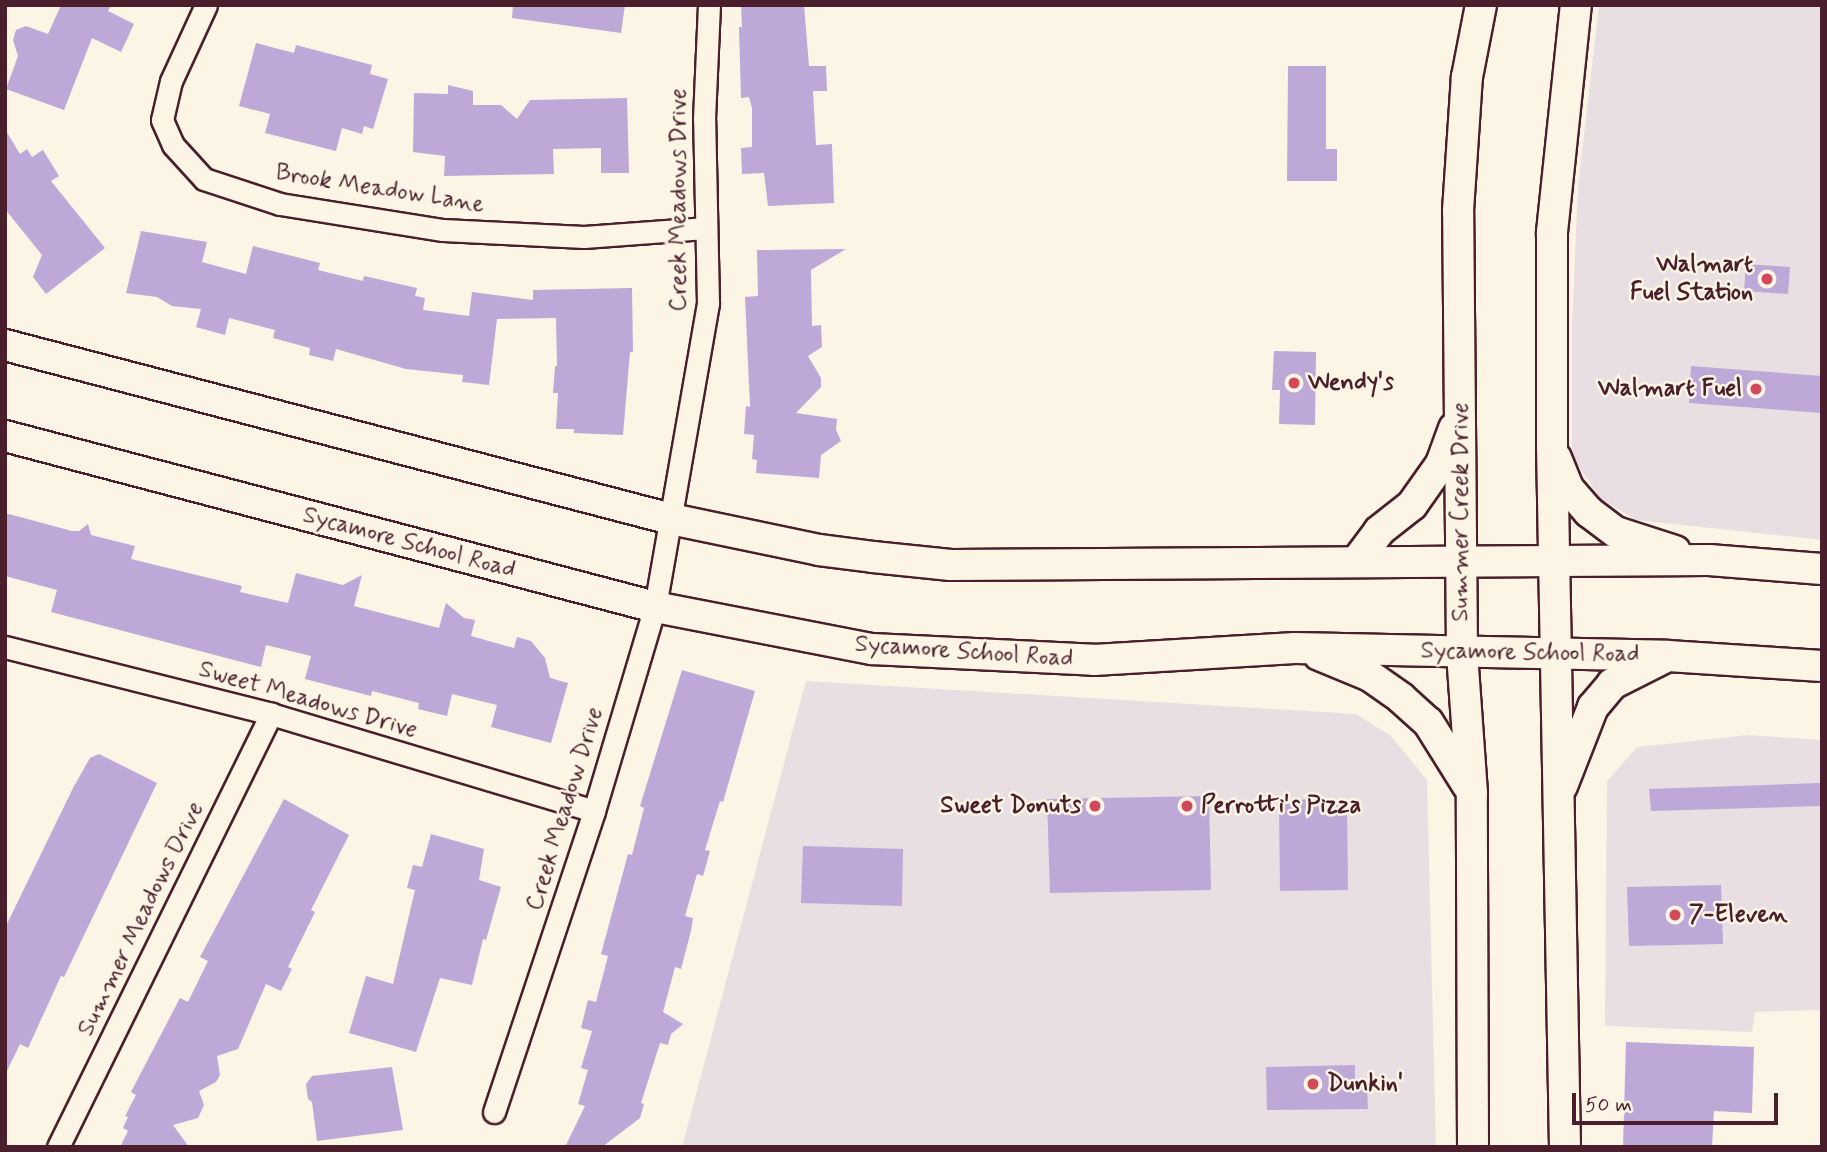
<!DOCTYPE html>
<html>
<head>
<meta charset="utf-8">
<style>
	body { margin:0 }
	#map { position:relative; width:1827px; height:1152px; overflow:hidden; background:#fcf5e5; font-family:Mynerve,sans-serif }
	div>[style] { position:absolute }
	[style*='--x'] { left:calc(var(--x)*1px); top:calc(var(--y)*1px); width:calc(var(--w)*1px); rotate:calc(var(--a)*1deg) }
	.built>* { inset:0; background:#e9dee1 }
	.building>* { inset:0; background:#bea8d7 }
	.roads { filter:drop-shadow(2px 0 #4a1f2b) drop-shadow(-2px 0 #4a1f2b) drop-shadow(0 2px #4a1f2b) drop-shadow(0 -2px #4a1f2b) }
	.minor>* { height:21px; margin:-10.5px; padding:0 10.5px; transform-origin:10.5px; border-radius:10.5px; background:#fcf5e5 }
	.secondary>* { height:30px; margin:-15px; padding:0 15px; transform-origin:15px; border-radius:15px; background:#fcf5e5 }
	.dots>* { width:19px; height:19px; translate:-50% -50%; box-sizing:border-box; border:4px solid #fcf5e5; border-radius:50% }
	span { translate:-50% -50%; white-space:nowrap; text-align:center; line-height:1.15; -webkit-text-stroke:5px #fcf5e5; paint-order:stroke }
	.street-label { font-size:24px; color:#4a1f2b }
	.poi-label { font-size:24px; color:#4a1f2b; font-weight:700 }
	.right { translate:-100% -50%; text-align:right }
	.left { translate:0 -50%; text-align:left }
	.frame { position:absolute; inset:0; border:7px solid #4a1f2b; pointer-events:none }
	.scale { position:absolute; left:1572px; top:1093px; width:206px; height:32px; box-sizing:border-box; border:4px solid #4a1f2b; border-top:0; padding-left:9px; font-size:21px; line-height:24px; white-space:nowrap; color:#4a1f2b; -webkit-text-stroke:5px #fcf5e5; paint-order:stroke }
</style>
</head>
<body>
<div id="map">
	<div class="built">
		<i style="clip-path:polygon(1599px 5px,1822px 5px,1822px 540px,1636px 520px,1600px 498px,1572px 456px,1572px 327px,1578px 187px)"></i>
		<i style="clip-path:polygon(806px 681px,1356px 714px,1391px 736px,1427px 780px,1436px 1147px,682px 1147px)"></i>
		<i style="clip-path:polygon(1748px 735px,1822px 740px,1822px 1010px,1755px 1012px,1752px 1032px,1605px 1026px,1607px 781px,1637px 747px)"></i>
	</div>
	<div class="building">
		<i style="clip-path:polygon(61px 5px,111px 5px,108px 11px,134px 24px,121px 52px,92px 38px,64px 110px,6px 89px,18px 56px,13px 40px,16px 30px,26px 26px,48px 34px)"></i>
		<i style="clip-path:polygon(513px 5px,625px 5px,621px 33px,512px 18px)"></i>
		<i style="clip-path:polygon(741px 5px,804px 5px,809px 66px,826px 66px,827px 91px,813px 91px,816px 145px,832px 144px,834px 203px,768px 206px,764px 173px,742px 174px,741px 148px,752px 147px,752px 108px,749px 97px,741px 98px,739px 27px,742px 27px)"></i>
		<i style="clip-path:polygon(256px 43px,294px 53px,296px 45px,372px 65px,370px 74px,388px 79px,373px 129px,364px 126px,362px 134px,342px 128px,336px 151px,265px 133px,270px 114px,239px 106px)"></i>
		<i style="clip-path:polygon(1288px 66px,1326px 66px,1326px 149px,1337px 149px,1337px 181px,1287px 181px)"></i>
		<i style="clip-path:polygon(448px 85px,473px 91px,473px 105px,501px 105px,517px 119px,530px 100px,627px 98px,629px 173px,601px 173px,601px 148px,553px 149px,554px 174px,444px 176px,445px 156px,413px 152px,414px 93px,448px 94px)"></i>
		<i style="clip-path:polygon(5px 129px,20px 154px,27px 149px,32px 157px,43px 150px,59px 176px,51px 181px,105px 248px,46px 294px,33px 277px,42px 255px,5px 209px)"></i>
		<i style="clip-path:polygon(141px 231px,207px 242px,202px 262px,246px 274px,253px 246px,320px 263px,318px 270px,363px 281px,364px 276px,417px 288px,415px 296px,425px 298px,423px 310px,469px 316px,472px 292px,533px 300px,533px 290px,632px 288px,633px 352px,630px 352px,623px 435px,574px 433px,574px 429px,556px 429px,558px 393px,553px 393px,555px 366px,557px 366px,556px 318px,497px 319px,489px 385px,462px 382px,463px 375px,406px 369px,336px 349px,333px 361px,309px 355px,310px 348px,273px 338px,275px 330px,229px 318px,225px 335px,196px 327px,201px 309px,172px 306px,157px 297px,126px 293px)"></i>
		<i style="clip-path:polygon(846px 249px,811px 270px,812px 326px,821px 325px,822px 347px,808px 356px,821px 378px,821px 387px,796px 413px,837px 419px,836px 430px,841px 441px,821px 455px,819px 478px,756px 473px,757px 460px,752px 459px,754px 435px,744px 434px,746px 406px,750px 407px,745px 297px,758px 296px,757px 250px)"></i>
		<i style="clip-path:polygon(1746px 264px,1790px 267px,1788px 294px,1744px 291px)"></i>
		<i style="clip-path:polygon(1274px 351px,1316px 352px,1315px 425px,1279px 424px,1280px 390px,1272px 390px)"></i>
		<i style="clip-path:polygon(1691px 366px,1822px 376px,1822px 413px,1689px 403px)"></i>
		<i style="clip-path:polygon(5px 513px,72px 531px,79px 531px,88px 524px,91px 535px,135px 546px,131px 559px,242px 586px,240px 592px,288px 603px,296px 573px,343px 585px,362px 575px,354px 606px,439px 628px,446px 603px,464px 618px,475px 620px,471px 636px,514px 648px,517px 637px,531px 641px,545px 658px,550px 678px,568px 683px,551px 743px,491px 727px,497px 705px,452px 694px,447px 716px,418px 709px,419px 703px,372px 691px,371px 696px,305px 679px,311px 656px,266px 645px,261px 667px,51px 612px,57px 590px,5px 576px)"></i>
		<i style="clip-path:polygon(682px 670px,755px 691px,723px 802px,720px 801px,705px 850px,710px 851px,703px 876px,697px 874px,685px 916px,693px 918px,691px 931px,681px 969px,675px 967px,663px 1012px,683px 1024px,671px 1034px,668px 1045px,660px 1043px,641px 1103px,644px 1104px,640px 1118px,602px 1147px,565px 1147px,585px 1106px,578px 1104px,588px 1070px,581px 1068px,592px 1031px,581px 1028px,588px 1000px,596px 1002px,608px 956px,601px 954px,628px 854px,632px 855px,644px 808px,640px 806px)"></i>
		<i style="clip-path:polygon(99px 754px,157px 783px,64px 977px,61px 976px,28px 1048px,20px 1044px,5px 1075px,5px 928px,73px 788px,90px 758px)"></i>
		<i style="clip-path:polygon(1820px 783px,1821px 806px,1651px 811px,1649px 789px)"></i>
		<i style="clip-path:polygon(1209px 796px,1211px 890px,1050px 893px,1047px 799px)"></i>
		<i style="clip-path:polygon(284px 799px,349px 835px,311px 910px,315px 912px,288px 967px,292px 969px,281px 991px,266px 984px,238px 1049px,217px 1056px,220px 1075px,216px 1082px,199px 1091px,204px 1105px,198px 1118px,173px 1125px,189px 1147px,120px 1147px,128px 1131px,123px 1128px,128px 1117px,125px 1116px,136px 1095px,131px 1092px,180px 998px,188px 1002px,208px 961px,200px 957px)"></i>
		<i style="clip-path:polygon(1347px 799px,1348px 890px,1280px 891px,1279px 800px)"></i>
		<i style="clip-path:polygon(431px 834px,484px 849px,479px 880px,501px 887px,486px 940px,483px 939px,472px 985px,440px 978px,416px 1052px,349px 1033px,366px 976px,393px 984px,415px 890px,407px 888px,413px 865px,422px 867px)"></i>
		<i style="clip-path:polygon(803px 846px,903px 849px,902px 906px,801px 903px)"></i>
		<i style="clip-path:polygon(1721px 885px,1723px 944px,1629px 946px,1627px 887px)"></i>
		<i style="clip-path:polygon(1626px 1042px,1754px 1047px,1752px 1113px,1714px 1111px,1712px 1147px,1623px 1147px)"></i>
		<i style="clip-path:polygon(1355px 1065px,1355px 1088px,1367px 1087px,1368px 1109px,1267px 1110px,1266px 1067px)"></i>
		<i style="clip-path:polygon(392px 1067px,403px 1130px,317px 1141px,312px 1102px,308px 1099px,306px 1084px,312px 1076px)"></i>
	</div>
	<div class="roads">
		<div class="minor">
			<i style="--x:206;--y:5;--w:84;--a:114.7"></i>
			<i style="--x:171;--y:81;--w:40;--a:103"></i>
			<i style="--x:162;--y:120;--w:27;--a:66"></i>
			<i style="--x:173;--y:145;--w:46;--a:47.6"></i>
			<i style="--x:204;--y:179;--w:80;--a:18.2"></i>
			<i style="--x:280;--y:204;--w:165;--a:9.1"></i>
			<i style="--x:443;--y:230;--w:141;--a:2.8"></i>
			<i style="--x:584;--y:237;--w:122;--a:-4.2"></i>
			<i style="--x:5;--y:647;--w:274;--a:14.1"></i>
			<i style="--x:271;--y:714;--w:337;--a:16.7"></i>
			<i style="--x:494;--y:1112;--w:317;--a:-71.6"></i>
			<i style="--x:594;--y:811;--w:213;--a:-73.4"></i>
			<i style="--x:655;--y:607;--w:309;--a:-80.1"></i>
			<i style="--x:708;--y:303;--w:184;--a:-91.2"></i>
			<i style="--x:704;--y:119;--w:114;--a:-87.5"></i>
			<i style="--x:58;--y:1147;--w:483;--a:-63.8"></i>
		</div>
		<div class="secondary">
			<i style="--x:5;--y:345;--w:688;--a:14.64"></i>
			<i style="--x:671;--y:519;--w:151;--a:11.8"></i>
			<i style="--x:819;--y:550;--w:54;--a:7.4"></i>
			<i style="--x:873;--y:557;--w:78;--a:5.9"></i>
			<i style="--x:951;--y:565;--w:758;--a:-0.38"></i>
			<i style="--x:1709;--y:560;--w:113;--a:4.6"></i>
			<i style="--x:5;--y:436;--w:672;--a:14.74"></i>
			<i style="--x:655;--y:607;--w:221;--a:11"></i>
			<i style="--x:872;--y:649;--w:222;--a:2.8"></i>
			<i style="--x:1094;--y:660;--w:201;--a:-3.4"></i>
			<i style="--x:1295;--y:648;--w:373;--a:1.2"></i>
			<i style="--x:1668;--y:656;--w:154;--a:3.7"></i>
			<i style="--x:1556;--y:458;--w:32;--a:68"></i>
			<i style="--x:1568;--y:488;--w:32;--a:49"></i>
			<i style="--x:1589;--y:512;--w:34;--a:37"></i>
			<i style="--x:1616;--y:532;--w:62;--a:17.9"></i>
			<i style="--x:1356;--y:562;--w:39;--a:-53"></i>
			<i style="--x:1379;--y:531;--w:42;--a:-38.2"></i>
			<i style="--x:1412;--y:505;--w:50;--a:-54.7"></i>
			<i style="--x:1441;--y:464;--w:38;--a:-70"></i>
			<i style="--x:1319;--y:655;--w:55;--a:22.4"></i>
			<i style="--x:1370;--y:676;--w:38;--a:35"></i>
			<i style="--x:1401;--y:698;--w:36;--a:42"></i>
			<i style="--x:1428;--y:722;--w:75;--a:58"></i>
			<i style="--x:1562;--y:786;--w:85;--a:-68.6"></i>
			<i style="--x:1593;--y:707;--w:30;--a:-50"></i>
			<i style="--x:1612;--y:684;--w:56;--a:-26.6"></i>
			<i style="--x:1473;--y:1147;--w:354;--a:-90.2"></i>
			<i style="--x:1472;--y:793;--w:141;--a:-94.1"></i>
			<i style="--x:1462;--y:652;--w:441;--a:-90.5"></i>
			<i style="--x:1458;--y:211;--w:134;--a:-86.2"></i>
			<i style="--x:1467;--y:77;--w:73;--a:-79"></i>
			<i style="--x:1565;--y:1147;--w:702;--a:-91.06"></i>
			<i style="--x:1552;--y:445;--w:213;--a:-90"></i>
			<i style="--x:1552;--y:232;--w:228;--a:-84"></i>
		</div>
	</div>
	<div class="dots">
		<i style="left:1767px;top:279px;background:#d1495b"></i>
		<i style="left:1294px;top:383px;background:#d1495b"></i>
		<i style="left:1756px;top:389px;background:#d1495b"></i>
		<i style="left:1095px;top:806px;background:#d1495b"></i>
		<i style="left:1187px;top:806px;background:#d1495b"></i>
		<i style="left:1675px;top:915px;background:#d1495b"></i>
		<i style="left:1313px;top:1084px;background:#d1495b"></i>
	</div>
	<div class="street-label">
		<span style="left:380px;top:189px;rotate:9deg">Brook Meadow Lane</span>
		<span style="left:679px;top:200px;rotate:-90deg">Creek Meadows Drive</span>
		<span style="left:1461px;top:512px;rotate:-90deg">Summer Creek Drive</span>
		<span style="left:409px;top:543px;rotate:15deg">Sycamore School Road</span>
		<span style="left:964px;top:652px;rotate:4deg">Sycamore School Road</span>
		<span style="left:1530px;top:653px;rotate:1deg">Sycamore School Road</span>
		<span style="left:308px;top:700px;rotate:16deg">Sweet Meadows Drive</span>
		<span style="left:565px;top:809px;rotate:-73deg">Creek Meadow Drive</span>
		<span style="left:141px;top:919px;rotate:-64deg">Summer Meadows Drive</span>
	</div>
	<div class="poi-label">
		<span class="right" style="left:1753px;top:279px">Walmart<br>Fuel Station</span>
		<span class="left" style="left:1308px;top:383px">Wendy's</span>
		<span class="right" style="left:1742px;top:389px">Walmart Fuel</span>
		<span class="right" style="left:1081px;top:806px">Sweet Donuts</span>
		<span class="left" style="left:1201px;top:806px">Perrotti's Pizza</span>
		<span class="left" style="left:1689px;top:915px">7-Eleven</span>
		<span class="left" style="left:1327px;top:1084px">Dunkin'</span>
	</div>
	<div class="frame"></div>
	<div class="scale">50 m</div>
</div>
</body>
</html>
